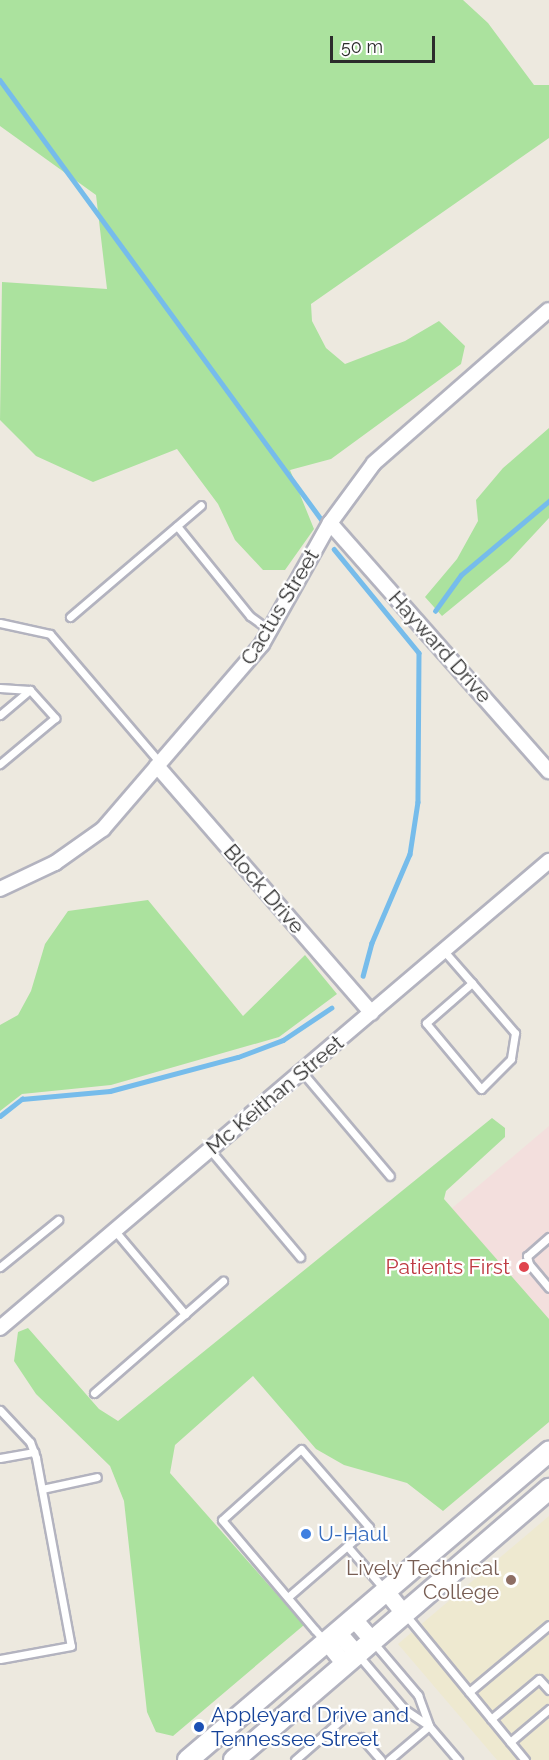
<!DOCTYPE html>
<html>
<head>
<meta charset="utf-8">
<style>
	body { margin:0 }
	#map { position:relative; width:549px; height:1760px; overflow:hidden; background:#ede9df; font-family:Raleway,sans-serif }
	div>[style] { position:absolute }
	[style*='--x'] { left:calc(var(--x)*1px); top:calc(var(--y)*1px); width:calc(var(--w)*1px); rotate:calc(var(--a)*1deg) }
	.education>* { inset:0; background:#eee9d0 }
	.medical>* { inset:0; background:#f3dfdd }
	.green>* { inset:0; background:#abe29e }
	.stream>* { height:4.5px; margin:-2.25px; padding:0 2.25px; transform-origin:2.25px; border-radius:2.25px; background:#76bceb }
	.roads { filter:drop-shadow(2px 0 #b3b3bf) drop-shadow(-2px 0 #b3b3bf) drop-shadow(0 2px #b3b3bf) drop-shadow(0 -2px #b3b3bf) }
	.service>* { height:7px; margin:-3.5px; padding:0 3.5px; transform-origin:3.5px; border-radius:3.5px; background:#fff }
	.minor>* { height:14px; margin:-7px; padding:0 7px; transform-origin:7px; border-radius:7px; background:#fff }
	.tertiary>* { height:16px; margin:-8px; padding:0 8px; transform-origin:8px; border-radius:8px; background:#fff }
	.secondary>* { height:20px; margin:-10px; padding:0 10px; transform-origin:10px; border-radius:10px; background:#fff }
	.dots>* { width:16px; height:16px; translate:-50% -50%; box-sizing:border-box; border:3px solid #fff; border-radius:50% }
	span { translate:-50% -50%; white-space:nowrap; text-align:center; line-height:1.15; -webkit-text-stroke:4.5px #fff; paint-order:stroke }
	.street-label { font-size:21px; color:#2c2c2c }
	.health-label { font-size:21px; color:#be3a42 }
	.right { translate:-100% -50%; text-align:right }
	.shop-label { font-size:21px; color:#366cbe }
	.left { translate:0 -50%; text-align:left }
	.education-label { font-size:21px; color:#785e54 }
	.transit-label { font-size:21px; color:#164399 }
	.scale { position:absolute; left:330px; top:36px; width:105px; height:27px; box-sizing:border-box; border:3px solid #2c2c2c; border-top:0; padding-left:8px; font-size:18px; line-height:21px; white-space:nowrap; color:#2c2c2c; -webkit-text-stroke:4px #fff; paint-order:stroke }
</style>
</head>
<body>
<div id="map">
	<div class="education">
		<i style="clip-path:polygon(549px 1516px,549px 1760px,497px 1760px,398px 1644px)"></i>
	</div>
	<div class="medical">
		<i style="clip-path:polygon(549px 1126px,549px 1325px,451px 1209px)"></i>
	</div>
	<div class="green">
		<i style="clip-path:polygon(0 0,463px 0,488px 23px,534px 85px,549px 85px,549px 138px,311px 304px,312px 321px,326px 348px,345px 364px,405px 341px,439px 321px,465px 346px,461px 364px,331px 459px,290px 470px,314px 529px,285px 570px,263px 570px,235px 540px,218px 504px,177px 449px,93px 482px,36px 456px,0 420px,2px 282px,107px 289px,96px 195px,0 126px)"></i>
		<i style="clip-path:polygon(549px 428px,549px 518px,509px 561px,442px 616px,425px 597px,457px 559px,478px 521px,476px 500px,503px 468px)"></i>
		<i style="clip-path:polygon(148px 900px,243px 1016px,305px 955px,337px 994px,279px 1037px,111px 1085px,22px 1094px,0 1111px,0 1025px,18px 1015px,31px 991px,45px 944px,68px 911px)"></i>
		<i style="clip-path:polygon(492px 1118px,505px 1128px,505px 1137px,446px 1191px,444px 1199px,549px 1319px,549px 1422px,443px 1511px,407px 1483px,344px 1465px,316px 1449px,253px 1376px,175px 1445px,170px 1473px,304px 1625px,173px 1736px,156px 1732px,147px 1712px,124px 1501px,110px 1466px,36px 1394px,14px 1361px,18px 1332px,28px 1328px,99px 1409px,118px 1421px)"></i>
	</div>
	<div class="stream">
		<i style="--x:0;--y:80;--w:549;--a:53.82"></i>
		<i style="--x:334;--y:549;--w:134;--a:50.7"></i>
		<i style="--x:419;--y:653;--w:149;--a:90.4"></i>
		<i style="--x:418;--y:802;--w:53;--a:98.7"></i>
		<i style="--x:410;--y:854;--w:97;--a:113.1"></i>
		<i style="--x:372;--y:943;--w:34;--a:105"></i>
		<i style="--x:435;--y:611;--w:44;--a:-54.2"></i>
		<i style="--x:461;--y:575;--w:115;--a:-40.1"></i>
		<i style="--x:0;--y:1116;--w:28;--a:-38"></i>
		<i style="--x:22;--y:1099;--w:88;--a:-5.2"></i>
		<i style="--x:110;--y:1091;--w:132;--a:-14.9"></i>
		<i style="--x:238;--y:1057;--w:48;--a:-20.7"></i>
		<i style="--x:283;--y:1040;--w:58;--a:-33.7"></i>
	</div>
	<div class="roads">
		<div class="service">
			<i style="--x:177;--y:526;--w:116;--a:51"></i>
			<i style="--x:250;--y:616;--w:26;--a:36"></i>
			<i style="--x:70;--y:617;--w:172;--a:-40.5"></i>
			<i style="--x:0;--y:623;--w:51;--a:12.4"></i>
			<i style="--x:50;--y:634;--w:170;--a:49.5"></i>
			<i style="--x:0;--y:688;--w:30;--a:4"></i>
			<i style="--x:30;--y:690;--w:38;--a:48"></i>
			<i style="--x:55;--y:718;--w:72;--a:140.1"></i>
			<i style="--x:0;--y:715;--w:39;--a:-40"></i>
			<i style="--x:444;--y:951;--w:43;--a:48.8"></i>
			<i style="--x:472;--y:983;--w:66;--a:49.3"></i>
			<i style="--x:515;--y:1033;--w:26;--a:99"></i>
			<i style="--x:511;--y:1059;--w:42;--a:135"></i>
			<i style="--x:481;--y:1089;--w:86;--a:-129.8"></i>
			<i style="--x:426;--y:1023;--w:61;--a:-41"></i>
			<i style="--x:302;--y:1072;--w:136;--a:49.8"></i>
			<i style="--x:210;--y:1150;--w:140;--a:49.9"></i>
			<i style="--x:115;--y:1231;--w:109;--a:49.9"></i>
			<i style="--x:549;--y:1237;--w:29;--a:139"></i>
			<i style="--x:527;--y:1256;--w:8;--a:76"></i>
			<i style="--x:529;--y:1264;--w:31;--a:50"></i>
			<i style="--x:0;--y:1267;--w:75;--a:-39"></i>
			<i style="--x:94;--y:1393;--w:171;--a:-41"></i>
			<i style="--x:0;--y:1410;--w:44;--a:46.8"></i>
			<i style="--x:30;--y:1442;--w:17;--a:69"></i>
			<i style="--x:36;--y:1458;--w:191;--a:79.5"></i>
			<i style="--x:71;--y:1646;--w:72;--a:169.6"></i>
			<i style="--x:0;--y:1458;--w:35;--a:-10"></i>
			<i style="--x:42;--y:1489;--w:56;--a:-12.3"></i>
			<i style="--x:347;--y:1546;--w:58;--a:49.2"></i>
			<i style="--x:288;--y:1597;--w:107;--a:-40.8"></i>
			<i style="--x:369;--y:1527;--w:103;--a:-131.1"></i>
			<i style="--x:301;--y:1449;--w:106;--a:138.1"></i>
			<i style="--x:222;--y:1520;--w:144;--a:49.8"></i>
			<i style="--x:315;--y:1630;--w:13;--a:48"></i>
			<i style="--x:405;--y:1614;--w:189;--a:50.6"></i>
			<i style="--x:373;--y:1642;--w:70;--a:49.7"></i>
			<i style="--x:418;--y:1695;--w:33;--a:70"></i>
			<i style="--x:359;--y:1656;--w:70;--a:49.7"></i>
			<i style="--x:404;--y:1709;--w:30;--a:34"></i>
			<i style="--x:429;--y:1726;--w:45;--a:49.5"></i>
			<i style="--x:469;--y:1692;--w:104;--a:-39.9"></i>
			<i style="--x:491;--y:1719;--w:62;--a:-39.8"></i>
			<i style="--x:539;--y:1679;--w:15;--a:48"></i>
			<i style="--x:361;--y:1737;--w:30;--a:49"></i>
			<i style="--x:510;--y:1742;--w:51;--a:-40.2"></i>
			<i style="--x:295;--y:1760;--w:61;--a:-41"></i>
			<i style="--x:389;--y:1760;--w:52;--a:-40.4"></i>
		</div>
		<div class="minor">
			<i style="--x:330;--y:523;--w:331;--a:48.6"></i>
			<i style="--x:157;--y:766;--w:327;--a:49"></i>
			<i style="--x:0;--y:889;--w:61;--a:-25.3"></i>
			<i style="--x:55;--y:863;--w:59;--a:-35.3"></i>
			<i style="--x:103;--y:829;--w:244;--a:-49.3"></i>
			<i style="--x:262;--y:644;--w:139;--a:-60.7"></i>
			<i style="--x:330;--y:523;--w:74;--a:-53.7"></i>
			<i style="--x:374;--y:463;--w:232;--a:-41.2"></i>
			<i style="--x:0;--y:1328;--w:721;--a:-40.39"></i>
		</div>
		<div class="tertiary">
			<i style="--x:385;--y:1590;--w:28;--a:51"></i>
			<i style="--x:353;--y:1618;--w:29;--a:49"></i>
			<i style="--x:337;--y:1631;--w:29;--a:49"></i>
			<i style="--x:326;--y:1641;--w:28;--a:51"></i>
		</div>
		<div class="secondary">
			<i style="--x:188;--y:1760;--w:475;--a:-40.5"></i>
			<i style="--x:234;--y:1760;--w:416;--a:-40.7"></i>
		</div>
	</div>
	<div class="dots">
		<i style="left:524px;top:1267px;background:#e0444e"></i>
		<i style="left:306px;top:1534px;background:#3f7fe0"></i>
		<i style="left:511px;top:1580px;background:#8d6e63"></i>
		<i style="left:199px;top:1727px;background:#1a4fb4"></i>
	</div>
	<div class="street-label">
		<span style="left:280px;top:607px;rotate:-59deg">Cactus Street</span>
		<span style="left:440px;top:647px;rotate:48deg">Hayward Drive</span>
		<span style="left:264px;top:889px;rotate:49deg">Block Drive</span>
		<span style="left:275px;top:1095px;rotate:-40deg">Mc Keithan Street</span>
	</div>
	<div class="health-label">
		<span class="right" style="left:510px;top:1267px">Patients First</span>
	</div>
	<div class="shop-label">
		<span class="left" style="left:318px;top:1534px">U-Haul</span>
	</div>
	<div class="education-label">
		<span class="right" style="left:499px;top:1580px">Lively Technical<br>College</span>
	</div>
	<div class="transit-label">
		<span class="left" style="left:211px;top:1727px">Appleyard Drive and<br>Tennessee Street</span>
	</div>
	<div class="scale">50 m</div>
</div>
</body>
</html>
